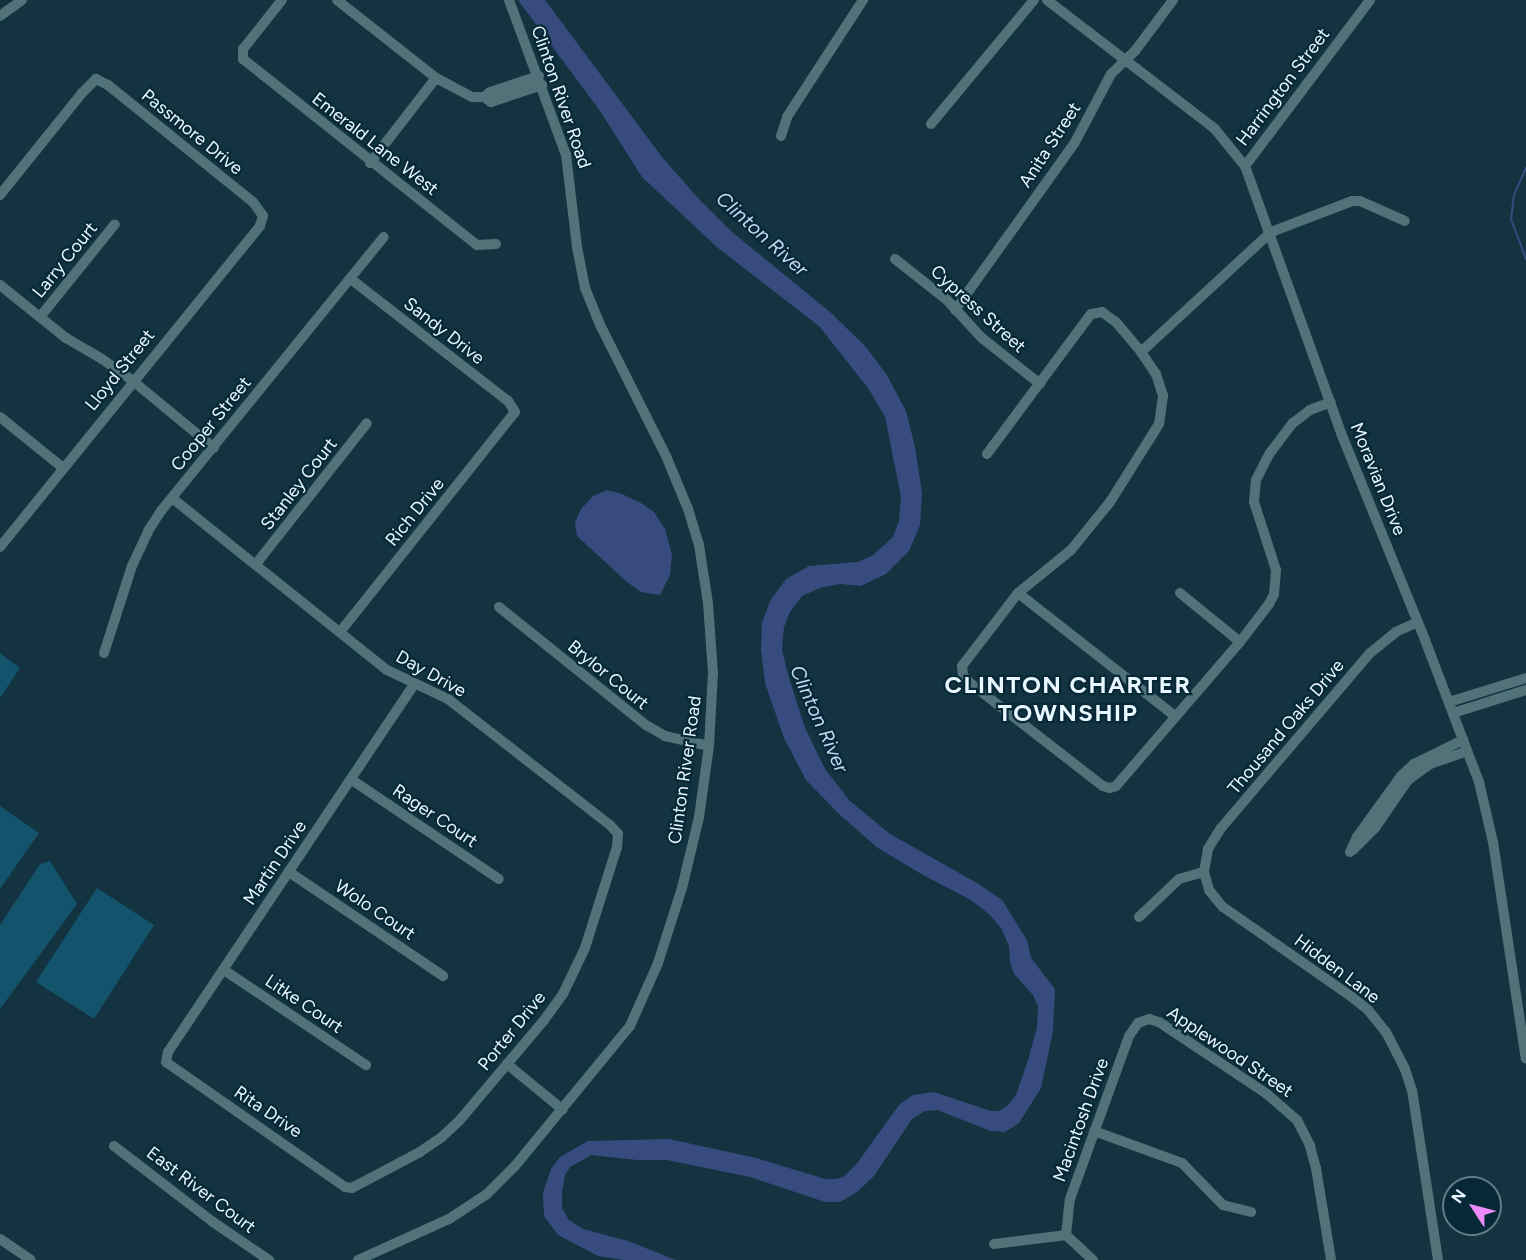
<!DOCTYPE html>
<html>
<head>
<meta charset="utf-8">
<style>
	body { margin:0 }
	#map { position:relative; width:1526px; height:1260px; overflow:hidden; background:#133341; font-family:Figtree,sans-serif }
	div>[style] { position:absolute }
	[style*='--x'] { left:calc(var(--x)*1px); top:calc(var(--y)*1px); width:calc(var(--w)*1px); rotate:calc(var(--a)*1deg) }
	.green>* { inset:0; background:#13536b }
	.water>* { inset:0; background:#374b7e }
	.stream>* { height:2px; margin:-1px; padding:0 1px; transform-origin:1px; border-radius:1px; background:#374b7e }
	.minor>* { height:10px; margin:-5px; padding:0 5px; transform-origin:5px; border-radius:5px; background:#517278 }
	span { translate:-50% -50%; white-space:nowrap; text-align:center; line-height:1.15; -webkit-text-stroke:4.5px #072937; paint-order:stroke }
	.street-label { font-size:18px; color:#e9f7fe }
	.water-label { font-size:20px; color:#c7d5f5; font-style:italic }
	.district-label { font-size:24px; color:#e9f7fe; font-weight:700; letter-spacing:1.5px }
	.north { position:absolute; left:1442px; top:1176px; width:60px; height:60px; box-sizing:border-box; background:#072937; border:2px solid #617b87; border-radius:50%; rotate:306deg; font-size:16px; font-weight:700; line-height:24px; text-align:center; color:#e9f7fe }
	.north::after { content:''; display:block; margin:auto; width:21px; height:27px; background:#ec8cfb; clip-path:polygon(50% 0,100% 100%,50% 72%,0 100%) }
</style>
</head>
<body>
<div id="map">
	<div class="green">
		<i style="clip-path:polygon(0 653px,20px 668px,0 698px)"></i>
		<i style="clip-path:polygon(0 806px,39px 833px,0 889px)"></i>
		<i style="clip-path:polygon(50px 861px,77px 904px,0 1009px,0 925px,40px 864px)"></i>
		<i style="clip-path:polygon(97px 888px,154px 925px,94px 1019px,36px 982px)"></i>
	</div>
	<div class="water">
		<i style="clip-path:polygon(518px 0,545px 0,662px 157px,697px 197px,732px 232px,830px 312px,865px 346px,887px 375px,906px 411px,915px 447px,922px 493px,920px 525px,909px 551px,886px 574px,861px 586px,840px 584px,820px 588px,802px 596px,790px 612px,784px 627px,782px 650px,789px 678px,805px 728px,825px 769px,850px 801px,890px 834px,977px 883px,1002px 900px,1027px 940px,1031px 958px,1055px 989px,1053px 1031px,1041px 1088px,1019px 1123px,1005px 1132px,991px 1131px,937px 1110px,925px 1111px,912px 1119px,874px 1176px,857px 1192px,840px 1202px,825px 1202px,750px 1177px,667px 1160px,637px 1160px,591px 1155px,570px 1167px,565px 1175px,562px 1193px,562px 1208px,569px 1220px,583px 1229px,628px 1241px,676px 1260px,624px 1260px,598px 1256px,558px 1235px,544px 1216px,543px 1193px,551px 1169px,560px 1157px,588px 1141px,669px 1139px,756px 1158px,825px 1179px,837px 1179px,845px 1176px,858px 1162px,899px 1105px,913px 1095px,934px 1092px,991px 1111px,999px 1111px,1007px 1106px,1016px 1095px,1028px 1060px,1037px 1027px,1038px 1006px,1033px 995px,1014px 974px,1010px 962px,1009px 946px,1001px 928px,990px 915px,971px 900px,923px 875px,878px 848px,839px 814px,806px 780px,784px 738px,765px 683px,761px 649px,762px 623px,770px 601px,786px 579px,809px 566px,857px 562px,872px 556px,893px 537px,899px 521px,901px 497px,885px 417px,868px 388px,819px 326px,718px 248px,642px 177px,600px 111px)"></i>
		<i style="clip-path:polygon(607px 490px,622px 494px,641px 503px,654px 512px,665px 529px,672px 555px,670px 575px,660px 595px,641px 592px,627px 582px,577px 536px,575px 522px,581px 509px,593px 496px)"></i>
	</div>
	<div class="stream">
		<i style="--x:1526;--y:168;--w:30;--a:114"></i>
		<i style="--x:1514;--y:195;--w:24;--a:97"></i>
		<i style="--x:1511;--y:219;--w:43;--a:69.4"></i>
	</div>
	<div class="minor">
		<i style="--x:282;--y:0;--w:63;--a:128.5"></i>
		<i style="--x:243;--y:49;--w:10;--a:90"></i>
		<i style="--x:243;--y:59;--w:299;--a:38.5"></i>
		<i style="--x:477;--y:245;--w:19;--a:-3"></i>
		<i style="--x:337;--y:0;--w:126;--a:38.2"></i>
		<i style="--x:436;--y:78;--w:41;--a:27.8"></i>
		<i style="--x:472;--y:97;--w:12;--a:0"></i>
		<i style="--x:1047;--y:0;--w:212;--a:37.5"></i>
		<i style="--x:1215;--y:129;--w:48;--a:51"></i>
		<i style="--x:1245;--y:166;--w:284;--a:70.2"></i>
		<i style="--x:1341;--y:433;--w:215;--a:67.9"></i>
		<i style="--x:1422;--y:632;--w:160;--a:69.2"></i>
		<i style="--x:1479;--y:782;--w:62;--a:76.9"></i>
		<i style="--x:1493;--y:842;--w:219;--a:81.4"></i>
		<i style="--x:0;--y:16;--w:27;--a:-36"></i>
		<i style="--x:539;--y:76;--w:52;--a:161.9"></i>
		<i style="--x:490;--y:92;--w:8;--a:140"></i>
		<i style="--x:484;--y:97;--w:9;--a:36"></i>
		<i style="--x:491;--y:102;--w:54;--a:-18.4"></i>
		<i style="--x:931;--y:124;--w:161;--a:-50.3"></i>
		<i style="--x:781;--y:136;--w:20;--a:-72"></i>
		<i style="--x:787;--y:117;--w:140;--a:-57"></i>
		<i style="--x:370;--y:163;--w:108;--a:-52.2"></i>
		<i style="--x:1245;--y:166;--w:208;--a:-53"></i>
		<i style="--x:0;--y:195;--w:131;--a:-51.2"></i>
		<i style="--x:82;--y:93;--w:20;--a:-45"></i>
		<i style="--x:96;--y:79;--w:13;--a:27"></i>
		<i style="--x:108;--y:85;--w:186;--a:38.9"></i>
		<i style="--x:253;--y:202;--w:17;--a:54"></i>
		<i style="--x:263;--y:216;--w:10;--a:107"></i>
		<i style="--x:260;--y:226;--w:413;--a:129"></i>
		<i style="--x:895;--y:259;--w:66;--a:38.3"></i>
		<i style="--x:947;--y:300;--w:52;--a:47.4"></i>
		<i style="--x:982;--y:338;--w:74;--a:38.4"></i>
		<i style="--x:0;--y:285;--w:85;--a:38.8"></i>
		<i style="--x:66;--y:338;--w:42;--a:30.3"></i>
		<i style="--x:102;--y:359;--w:38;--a:35"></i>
		<i style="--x:133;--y:381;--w:105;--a:39.6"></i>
		<i style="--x:955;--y:310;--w:204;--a:-54.4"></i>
		<i style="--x:1074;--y:144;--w:79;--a:-62.1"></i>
		<i style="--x:1111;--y:74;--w:33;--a:-44"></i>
		<i style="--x:1135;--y:51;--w:64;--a:-53.3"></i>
		<i style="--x:40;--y:317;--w:119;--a:-51.1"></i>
		<i style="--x:1141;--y:352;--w:177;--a:-42.7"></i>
		<i style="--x:1271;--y:232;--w:87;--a:-20.9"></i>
		<i style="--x:1352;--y:201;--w:8;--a:0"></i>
		<i style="--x:1360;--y:201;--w:49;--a:24"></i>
		<i style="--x:0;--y:417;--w:81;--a:39"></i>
		<i style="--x:987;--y:454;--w:174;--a:-53.4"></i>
		<i style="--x:1091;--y:314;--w:11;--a:-10"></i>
		<i style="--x:1102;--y:312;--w:17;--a:36"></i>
		<i style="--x:1116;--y:322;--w:39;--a:50"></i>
		<i style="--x:1141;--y:352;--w:27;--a:56"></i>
		<i style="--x:1156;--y:374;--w:23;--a:72"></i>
		<i style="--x:1163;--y:396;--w:28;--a:98"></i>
		<i style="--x:1159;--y:424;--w:92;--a:122.1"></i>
		<i style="--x:1110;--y:502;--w:62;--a:129.1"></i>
		<i style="--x:1071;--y:550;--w:68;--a:140.9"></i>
		<i style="--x:1018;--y:593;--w:92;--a:127.5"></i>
		<i style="--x:962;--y:666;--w:9;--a:84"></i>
		<i style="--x:963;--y:675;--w:11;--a:49"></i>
		<i style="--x:970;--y:683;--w:168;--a:37.8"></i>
		<i style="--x:1103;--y:786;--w:7;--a:16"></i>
		<i style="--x:1110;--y:788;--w:6;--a:-18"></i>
		<i style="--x:1116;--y:786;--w:190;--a:-49.3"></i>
		<i style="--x:1240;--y:642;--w:48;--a:-52.7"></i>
		<i style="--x:1269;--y:604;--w:11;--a:-63"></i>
		<i style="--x:1274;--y:594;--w:24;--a:-85"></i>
		<i style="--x:1276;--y:570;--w:71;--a:-107.9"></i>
		<i style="--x:1254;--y:502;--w:22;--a:-85"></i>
		<i style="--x:1256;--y:480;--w:30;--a:-63"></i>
		<i style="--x:1270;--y:453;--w:38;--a:-53"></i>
		<i style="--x:1293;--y:423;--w:21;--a:-37"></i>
		<i style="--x:1310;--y:410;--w:22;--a:-21"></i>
		<i style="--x:172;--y:498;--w:275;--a:38.7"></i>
		<i style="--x:387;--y:670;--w:68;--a:25.4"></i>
		<i style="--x:448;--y:699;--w:205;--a:37.9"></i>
		<i style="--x:610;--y:825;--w:12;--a:48"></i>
		<i style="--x:618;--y:834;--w:13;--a:94"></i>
		<i style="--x:617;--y:847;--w:106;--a:107.6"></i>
		<i style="--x:585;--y:948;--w:51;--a:115.6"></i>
		<i style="--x:563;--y:994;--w:31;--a:126"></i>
		<i style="--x:545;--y:1019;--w:133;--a:130.1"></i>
		<i style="--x:459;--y:1121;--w:23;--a:137"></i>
		<i style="--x:442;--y:1137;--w:27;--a:146"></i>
		<i style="--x:420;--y:1152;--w:77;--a:152.1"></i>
		<i style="--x:352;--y:1188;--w:7;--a:-172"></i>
		<i style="--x:345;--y:1187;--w:218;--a:-145.1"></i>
		<i style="--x:166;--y:1062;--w:10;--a:-79"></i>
		<i style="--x:168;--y:1052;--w:443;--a:-56.2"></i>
		<i style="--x:256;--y:564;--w:179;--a:-51.8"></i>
		<i style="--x:1018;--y:593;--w:199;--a:38.1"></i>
		<i style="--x:1180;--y:593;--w:77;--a:39.2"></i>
		<i style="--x:499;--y:607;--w:189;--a:38.8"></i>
		<i style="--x:646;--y:725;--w:22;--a:30"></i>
		<i style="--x:665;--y:736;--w:45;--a:12.8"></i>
		<i style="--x:1418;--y:622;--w:24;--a:156"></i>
		<i style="--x:1396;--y:632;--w:33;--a:141"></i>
		<i style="--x:1370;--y:653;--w:230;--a:130.4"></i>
		<i style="--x:1221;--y:828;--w:25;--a:122"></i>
		<i style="--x:1208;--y:849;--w:23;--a:100"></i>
		<i style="--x:1204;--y:872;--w:19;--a:74"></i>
		<i style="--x:1209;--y:890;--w:22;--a:51"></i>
		<i style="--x:1223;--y:907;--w:157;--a:34.9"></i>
		<i style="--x:1352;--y:997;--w:21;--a:39"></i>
		<i style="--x:1368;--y:1010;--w:28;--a:51"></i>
		<i style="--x:1386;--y:1032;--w:42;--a:62.8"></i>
		<i style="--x:1405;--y:1069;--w:22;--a:72"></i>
		<i style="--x:1412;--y:1090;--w:172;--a:81.3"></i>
		<i style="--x:340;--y:632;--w:281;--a:-51.5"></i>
		<i style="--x:515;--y:412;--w:13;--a:-122"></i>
		<i style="--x:508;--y:401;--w:199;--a:-142.2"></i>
		<i style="--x:104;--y:653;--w:91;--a:-72.2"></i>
		<i style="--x:132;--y:566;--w:38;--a:-65"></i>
		<i style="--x:148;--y:531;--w:24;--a:-57"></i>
		<i style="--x:161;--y:511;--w:353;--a:-50.9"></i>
		<i style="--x:1449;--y:702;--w:81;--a:-17.3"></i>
		<i style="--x:1453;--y:713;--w:77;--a:-17.5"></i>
		<i style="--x:352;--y:780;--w:177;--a:34"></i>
		<i style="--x:1353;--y:850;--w:31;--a:-45"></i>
		<i style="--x:1375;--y:828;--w:58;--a:-55.5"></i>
		<i style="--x:1408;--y:780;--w:27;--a:-36"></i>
		<i style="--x:1430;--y:764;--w:39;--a:-19"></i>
		<i style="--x:1350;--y:852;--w:17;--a:-65"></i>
		<i style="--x:1357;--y:837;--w:75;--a:-54.2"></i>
		<i style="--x:1401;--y:776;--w:18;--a:-43"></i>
		<i style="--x:1414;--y:764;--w:55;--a:-26.1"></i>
		<i style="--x:289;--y:872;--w:186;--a:34"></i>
		<i style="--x:1139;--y:917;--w:55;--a:-43.5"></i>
		<i style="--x:1179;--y:879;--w:26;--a:-16"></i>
		<i style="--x:224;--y:970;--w:171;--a:33.8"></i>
		<i style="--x:507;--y:1064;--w:72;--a:39.4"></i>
		<i style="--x:1094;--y:1131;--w:94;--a:20"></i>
		<i style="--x:1182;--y:1163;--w:59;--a:45.7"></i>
		<i style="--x:1223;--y:1205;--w:29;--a:14"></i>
		<i style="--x:114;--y:1146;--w:125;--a:37.5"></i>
		<i style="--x:213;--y:1222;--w:68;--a:34.2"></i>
		<i style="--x:1066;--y:1235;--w:36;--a:-84"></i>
		<i style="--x:1070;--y:1199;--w:173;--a:-70.1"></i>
		<i style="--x:1129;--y:1036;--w:16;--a:-55"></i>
		<i style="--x:1138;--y:1023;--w:12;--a:-20"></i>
		<i style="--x:1149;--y:1019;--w:10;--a:17"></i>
		<i style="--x:1159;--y:1022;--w:130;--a:33.7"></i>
		<i style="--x:1267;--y:1094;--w:40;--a:41"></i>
		<i style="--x:1297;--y:1120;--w:29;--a:63"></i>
		<i style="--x:1310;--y:1146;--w:23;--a:75"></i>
		<i style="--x:1316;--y:1168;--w:93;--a:80.7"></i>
		<i style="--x:1066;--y:1235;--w:37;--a:43"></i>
		<i style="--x:0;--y:1239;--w:37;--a:34"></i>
		<i style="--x:994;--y:1244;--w:73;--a:-7.1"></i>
		<i style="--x:358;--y:1260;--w:100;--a:-24.3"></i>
		<i style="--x:449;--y:1219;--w:45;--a:-33.3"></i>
		<i style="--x:487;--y:1194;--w:40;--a:-45"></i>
		<i style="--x:515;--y:1166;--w:181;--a:-50.6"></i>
		<i style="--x:630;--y:1026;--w:69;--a:-66"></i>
		<i style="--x:658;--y:963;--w:79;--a:-72.3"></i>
		<i style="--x:682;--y:888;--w:73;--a:-76.5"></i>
		<i style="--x:699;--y:817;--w:72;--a:-82"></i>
		<i style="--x:709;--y:746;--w:73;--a:-86.9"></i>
		<i style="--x:713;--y:673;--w:70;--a:-94.1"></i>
		<i style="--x:708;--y:603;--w:59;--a:-98.8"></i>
		<i style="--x:699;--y:545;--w:38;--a:-107"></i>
		<i style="--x:688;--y:509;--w:57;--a:-112.5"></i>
		<i style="--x:666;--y:456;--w:144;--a:-116.7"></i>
		<i style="--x:601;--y:327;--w:42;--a:-112.3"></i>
		<i style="--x:585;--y:288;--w:42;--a:-101"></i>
		<i style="--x:577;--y:247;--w:93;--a:-96.8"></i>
		<i style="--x:566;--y:155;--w:165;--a:-110.2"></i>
	</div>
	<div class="street-label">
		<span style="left:1283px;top:87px;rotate:-53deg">Harrington Street</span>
		<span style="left:561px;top:97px;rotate:71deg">Clinton River Road</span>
		<span style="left:192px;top:132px;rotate:39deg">Passmore Drive</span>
		<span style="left:375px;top:144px;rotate:38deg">Emerald Lane West</span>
		<span style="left:1050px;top:145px;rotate:-57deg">Anita Street</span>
		<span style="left:65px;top:260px;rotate:-51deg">Larry Court</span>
		<span style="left:978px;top:309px;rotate:42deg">Cypress Street</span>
		<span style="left:444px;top:331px;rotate:38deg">Sandy Drive</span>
		<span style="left:120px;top:370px;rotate:-51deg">Lloyd Street</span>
		<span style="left:211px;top:424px;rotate:-51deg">Cooper Street</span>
		<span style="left:1378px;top:479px;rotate:68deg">Moravian Drive</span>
		<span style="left:299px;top:484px;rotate:-52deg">Stanley Court</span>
		<span style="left:415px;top:512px;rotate:-51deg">Rich Drive</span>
		<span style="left:431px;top:674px;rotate:29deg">Day Drive</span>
		<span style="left:608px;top:675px;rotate:39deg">Brylor Court</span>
		<span style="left:1286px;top:727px;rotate:-50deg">Thousand Oaks Drive</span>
		<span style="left:685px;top:770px;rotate:-82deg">Clinton River Road</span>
		<span style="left:435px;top:816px;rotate:34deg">Rager Court</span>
		<span style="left:275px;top:863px;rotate:-56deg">Martin Drive</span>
		<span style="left:375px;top:910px;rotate:34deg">Wolo Court</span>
		<span style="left:1337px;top:969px;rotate:37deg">Hidden Lane</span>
		<span style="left:304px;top:1004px;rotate:34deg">Litke Court</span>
		<span style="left:512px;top:1031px;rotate:-51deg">Porter Drive</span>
		<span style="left:1230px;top:1052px;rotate:34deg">Applewood Street</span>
		<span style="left:268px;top:1112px;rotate:34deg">Rita Drive</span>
		<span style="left:1081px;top:1120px;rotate:-70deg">Macintosh Drive</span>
		<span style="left:201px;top:1190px;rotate:37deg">East River Court</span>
	</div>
	<div class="water-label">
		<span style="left:762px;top:234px;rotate:42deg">Clinton River</span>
		<span style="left:819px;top:719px;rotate:66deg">Clinton River</span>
	</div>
	<div class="district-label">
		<span style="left:1068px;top:699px">CLINTON CHARTER<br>TOWNSHIP</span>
	</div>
	<div class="north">N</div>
</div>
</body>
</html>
